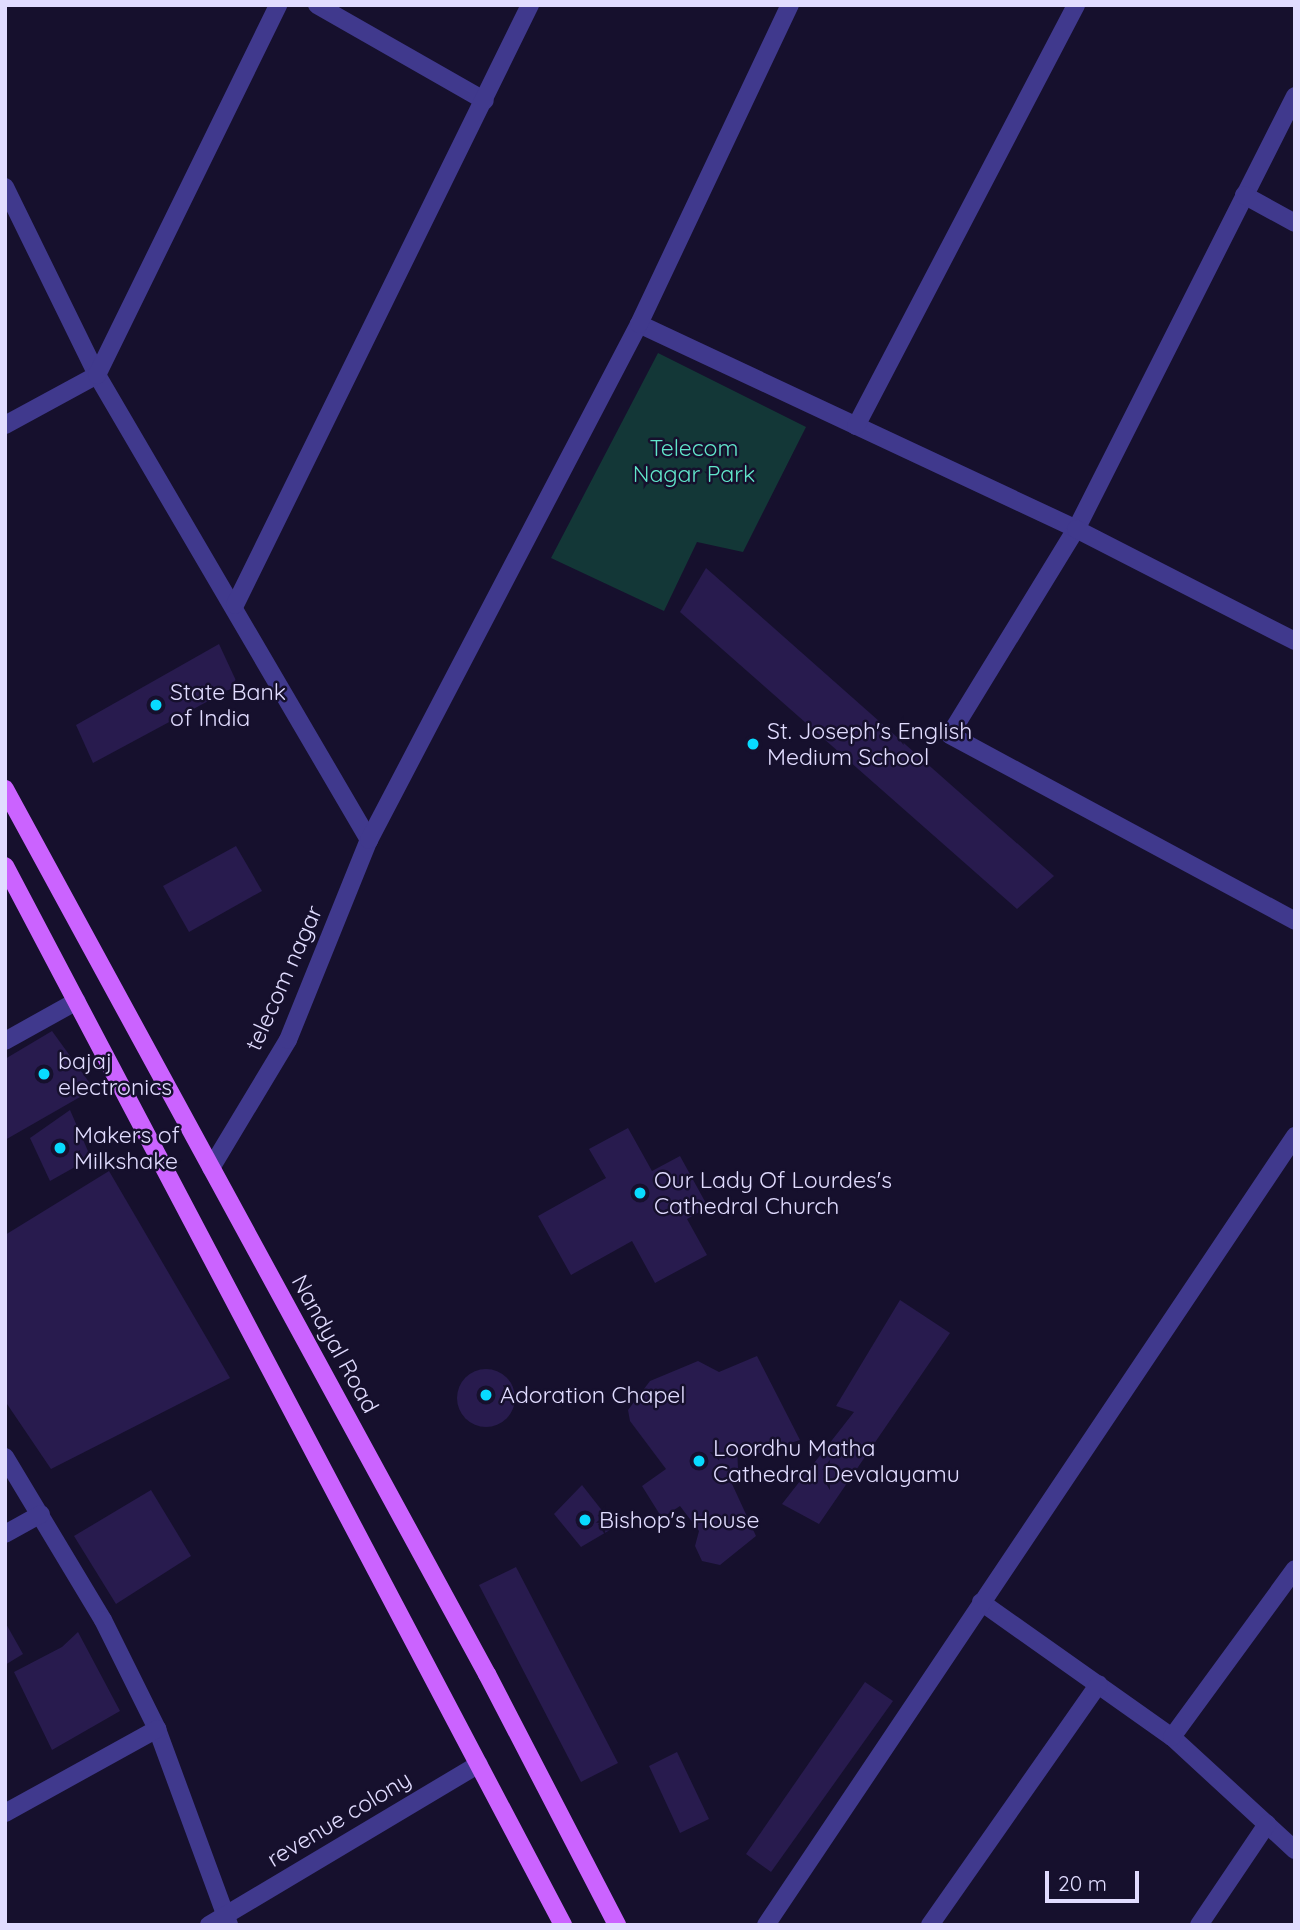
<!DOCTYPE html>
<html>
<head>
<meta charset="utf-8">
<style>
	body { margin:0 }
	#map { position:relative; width:1300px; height:1930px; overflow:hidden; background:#16102d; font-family:Quicksand,sans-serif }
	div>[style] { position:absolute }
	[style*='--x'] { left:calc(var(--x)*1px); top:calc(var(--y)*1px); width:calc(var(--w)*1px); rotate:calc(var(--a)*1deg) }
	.green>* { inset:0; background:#133737 }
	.building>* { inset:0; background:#281b4e }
	.round { border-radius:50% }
	.minor>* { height:18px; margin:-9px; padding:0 9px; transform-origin:9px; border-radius:9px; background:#40398d }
	.primary>* { height:18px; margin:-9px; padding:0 9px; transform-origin:9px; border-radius:9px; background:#cb63ff }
	.dots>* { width:19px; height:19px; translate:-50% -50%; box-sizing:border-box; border:4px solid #16102d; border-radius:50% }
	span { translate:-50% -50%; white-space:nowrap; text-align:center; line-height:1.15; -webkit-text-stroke:5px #16102d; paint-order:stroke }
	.park-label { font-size:23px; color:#61e6ca }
	.poi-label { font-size:23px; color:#e1dcff }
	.left { translate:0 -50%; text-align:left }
	.street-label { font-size:23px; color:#e1dcff }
	.frame { position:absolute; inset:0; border:7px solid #e1dcff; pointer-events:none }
	.scale { position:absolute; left:1045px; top:1871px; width:94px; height:32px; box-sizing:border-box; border:4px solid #e1dcff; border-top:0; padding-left:9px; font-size:21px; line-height:24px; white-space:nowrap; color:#e1dcff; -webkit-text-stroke:5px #16102d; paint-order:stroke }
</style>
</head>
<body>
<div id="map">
	<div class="green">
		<i style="clip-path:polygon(658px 353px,806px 427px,743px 552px,697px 542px,664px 611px,551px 558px)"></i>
	</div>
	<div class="building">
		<i style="clip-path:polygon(706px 568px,1054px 876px,1017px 909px,680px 612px)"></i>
		<i style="clip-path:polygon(219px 644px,238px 685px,93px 763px,76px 725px)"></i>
		<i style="clip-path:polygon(236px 846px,262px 891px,189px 932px,163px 886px)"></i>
		<i style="clip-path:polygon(52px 1031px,94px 1089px,5px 1140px,5px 1059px)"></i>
		<i style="clip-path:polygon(70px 1110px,91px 1158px,50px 1181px,30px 1138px)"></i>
		<i style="clip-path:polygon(628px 1128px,652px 1171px,680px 1156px,708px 1207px,687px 1219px,707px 1255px,655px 1283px,632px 1241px,571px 1275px,538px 1216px,606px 1178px,589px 1149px)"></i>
		<i style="clip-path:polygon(109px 1171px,230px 1378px,51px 1469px,5px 1401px,5px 1235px)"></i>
		<i style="clip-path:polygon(900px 1300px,950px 1333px,819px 1524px,782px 1504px,854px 1412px,836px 1406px)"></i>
		<i style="clip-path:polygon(757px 1356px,800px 1440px,756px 1454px,737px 1448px,738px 1468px,727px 1473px,756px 1536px,720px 1565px,702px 1561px,695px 1546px,699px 1531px,680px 1506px,662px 1518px,642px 1486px,666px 1469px,630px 1421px,628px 1410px,650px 1381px,698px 1361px,719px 1372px)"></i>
		<i class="round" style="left:457px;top:1369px;width:58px;height:58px"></i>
		<i style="clip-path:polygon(582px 1485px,615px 1527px,581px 1547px,554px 1514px)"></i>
		<i style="clip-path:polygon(151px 1490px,191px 1556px,116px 1604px,74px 1536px)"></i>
		<i style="clip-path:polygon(516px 1567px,618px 1763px,581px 1782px,479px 1585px)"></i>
		<i style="clip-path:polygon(5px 1622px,23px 1654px,5px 1665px)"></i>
		<i style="clip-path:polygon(78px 1632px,120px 1711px,52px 1750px,14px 1672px,62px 1647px)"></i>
		<i style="clip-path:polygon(865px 1682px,893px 1701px,771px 1872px,746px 1854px)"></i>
		<i style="clip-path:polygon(677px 1752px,709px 1819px,680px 1833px,649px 1766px)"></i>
	</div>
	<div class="minor">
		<i style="--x:317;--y:5;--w:193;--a:29.7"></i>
		<i style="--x:1295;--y:96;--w:485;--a:116.8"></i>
		<i style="--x:1076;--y:529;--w:241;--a:121.5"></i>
		<i style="--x:950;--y:735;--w:392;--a:28.3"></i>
		<i style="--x:5;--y:187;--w:209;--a:63.9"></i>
		<i style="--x:97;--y:375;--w:539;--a:59.67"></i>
		<i style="--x:1244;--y:195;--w:58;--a:28.8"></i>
		<i style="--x:639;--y:324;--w:483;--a:25.1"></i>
		<i style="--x:1076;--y:529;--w:246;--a:27.1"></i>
		<i style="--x:5;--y:425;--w:105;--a:-28.5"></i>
		<i style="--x:97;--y:375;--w:412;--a:-63.9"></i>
		<i style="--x:856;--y:426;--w:475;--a:-62.4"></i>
		<i style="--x:235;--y:605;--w:669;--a:-63.82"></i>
		<i style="--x:5;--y:1041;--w:82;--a:-29.1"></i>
		<i style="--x:211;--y:1168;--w:149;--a:-59"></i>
		<i style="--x:288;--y:1040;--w:216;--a:-68"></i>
		<i style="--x:369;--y:840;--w:582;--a:-62.38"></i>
		<i style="--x:639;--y:324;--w:353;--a:-64.7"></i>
		<i style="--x:5;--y:1457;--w:190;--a:59"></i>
		<i style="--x:103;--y:1620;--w:122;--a:63.6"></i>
		<i style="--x:157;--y:1729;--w:209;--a:69.8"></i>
		<i style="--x:5;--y:1534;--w:41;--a:-29.1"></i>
		<i style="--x:981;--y:1602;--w:234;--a:35.3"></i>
		<i style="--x:1172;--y:1737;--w:167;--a:42.6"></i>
		<i style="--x:1172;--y:1737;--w:208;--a:-53.8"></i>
		<i style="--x:5;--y:1813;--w:174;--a:-28.9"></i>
		<i style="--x:209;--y:1925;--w:314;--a:-30.8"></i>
		<i style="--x:766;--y:1925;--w:950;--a:-56.16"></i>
		<i style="--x:930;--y:1925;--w:294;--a:-55"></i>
		<i style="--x:1199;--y:1925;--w:122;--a:-56"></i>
	</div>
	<div class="primary">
		<i style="--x:5;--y:789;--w:1008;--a:61.43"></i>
		<i style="--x:487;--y:1674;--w:283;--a:62.6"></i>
		<i style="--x:5;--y:866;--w:1197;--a:62.21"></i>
	</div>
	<div class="dots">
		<i style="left:156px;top:705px;background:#08dbff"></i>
		<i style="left:753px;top:744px;background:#08dbff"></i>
		<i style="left:44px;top:1074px;background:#08dbff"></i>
		<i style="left:60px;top:1148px;background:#08dbff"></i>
		<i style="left:640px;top:1193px;background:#08dbff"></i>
		<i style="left:486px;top:1395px;background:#08dbff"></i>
		<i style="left:699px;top:1461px;background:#08dbff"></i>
		<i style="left:585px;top:1520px;background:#08dbff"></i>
	</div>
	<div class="park-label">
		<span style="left:694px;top:461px">Telecom<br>Nagar Park</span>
	</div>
	<div class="poi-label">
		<span class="left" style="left:170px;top:705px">State Bank<br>of India</span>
		<span class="left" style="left:767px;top:744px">St. Joseph's English<br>Medium School</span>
		<span class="left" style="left:58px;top:1074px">bajaj<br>electronics</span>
		<span class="left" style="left:74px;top:1148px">Makers of<br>Milkshake</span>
		<span class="left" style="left:654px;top:1193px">Our Lady Of Lourdes's<br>Cathedral Church</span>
		<span class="left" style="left:500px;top:1395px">Adoration Chapel</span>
		<span class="left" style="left:713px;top:1461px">Loordhu Matha<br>Cathedral Devalayamu</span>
		<span class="left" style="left:599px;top:1520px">Bishop's House</span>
	</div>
	<div class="street-label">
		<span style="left:284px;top:978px;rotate:-66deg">telecom nagar</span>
		<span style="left:335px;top:1344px;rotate:61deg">Nandyal Road</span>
		<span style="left:339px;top:1819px;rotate:-31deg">revenue colony</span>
	</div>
	<div class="frame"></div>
	<div class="scale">20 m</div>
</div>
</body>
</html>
